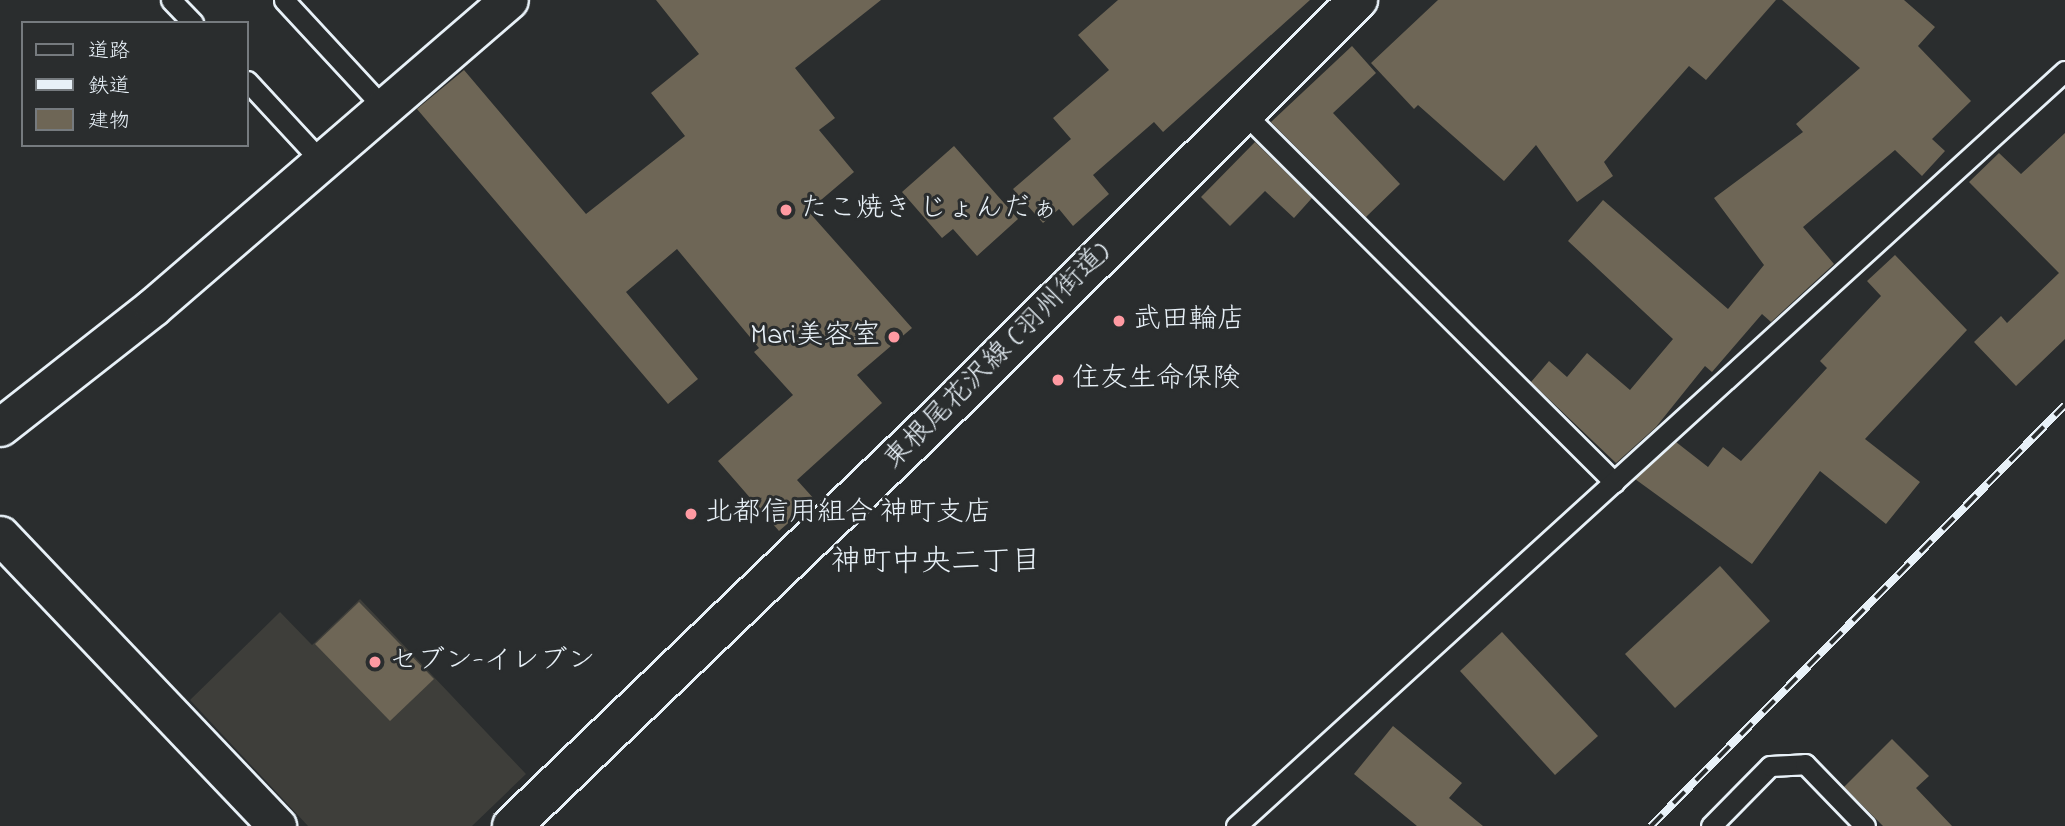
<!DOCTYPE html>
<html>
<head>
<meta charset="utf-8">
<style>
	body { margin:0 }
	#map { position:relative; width:2065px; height:826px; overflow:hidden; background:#2a2d2e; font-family:"Indie Flower","Klee One",sans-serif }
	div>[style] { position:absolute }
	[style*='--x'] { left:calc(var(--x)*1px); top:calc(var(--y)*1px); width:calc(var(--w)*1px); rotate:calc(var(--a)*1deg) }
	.built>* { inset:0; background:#3e3e3a }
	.building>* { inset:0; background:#6e6656 }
	.roads { filter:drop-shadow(2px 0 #e8f1f8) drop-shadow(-2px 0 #e8f1f8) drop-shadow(0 2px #e8f1f8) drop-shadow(0 -2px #e8f1f8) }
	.service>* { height:19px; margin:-9.5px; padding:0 9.5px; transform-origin:9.5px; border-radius:9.5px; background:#2a2d2e }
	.minor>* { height:37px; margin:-18.5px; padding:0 18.5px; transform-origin:18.5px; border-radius:18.5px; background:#2a2d2e }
	.secondary>* { height:38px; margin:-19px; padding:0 19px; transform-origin:19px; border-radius:19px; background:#2a2d2e }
	.rail>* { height:8px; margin-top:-4px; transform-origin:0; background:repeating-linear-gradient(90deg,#2a2d2e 0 16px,#e8f1f8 0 32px); box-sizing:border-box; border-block:2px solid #e8f1f8 }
	.dots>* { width:19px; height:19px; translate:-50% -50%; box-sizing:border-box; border:4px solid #2a2d2e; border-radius:50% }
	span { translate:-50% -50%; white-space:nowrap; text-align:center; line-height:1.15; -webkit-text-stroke:6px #2a2d2e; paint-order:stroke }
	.poi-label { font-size:28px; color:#e8f1f8 }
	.left { translate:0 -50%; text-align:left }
	.right { translate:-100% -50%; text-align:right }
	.street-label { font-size:28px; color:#e8f1f8 }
	.neighbourhood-label { font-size:30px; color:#e8f1f8 }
	.legend { position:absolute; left:21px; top:21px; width:228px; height:126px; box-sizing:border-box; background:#2a2d2e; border:2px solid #767b7f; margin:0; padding:9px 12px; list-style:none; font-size:21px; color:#e8f1f8 }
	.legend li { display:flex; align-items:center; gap:14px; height:35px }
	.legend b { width:35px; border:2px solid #767b7f }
</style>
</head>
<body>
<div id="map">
	<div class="built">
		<i style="clip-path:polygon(360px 599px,526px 774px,472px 826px,308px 826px,190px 700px,280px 612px,312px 645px)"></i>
	</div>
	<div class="building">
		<i style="clip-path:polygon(656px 0,881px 0,795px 68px,835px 118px,819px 130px,854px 172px,808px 211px,912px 328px,857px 375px,882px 403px,797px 480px,815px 500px,779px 531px,718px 461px,793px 395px,754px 352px,759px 348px,677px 249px,626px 292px,698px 379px,668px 404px,417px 109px,464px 70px,586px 214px,685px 136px,651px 93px,699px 54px)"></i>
		<i style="clip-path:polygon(1118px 0,1310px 0,1163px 132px,1154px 122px,1093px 175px,1109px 194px,1073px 226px,1059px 209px,1043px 223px,1013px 189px,1071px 139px,1053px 118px,1109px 70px,1078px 35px)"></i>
		<i style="clip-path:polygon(1438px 0,1776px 0,1706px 80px,1689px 66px,1604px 162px,1613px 176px,1577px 202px,1536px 145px,1504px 181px,1418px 105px,1414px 109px,1371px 63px)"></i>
		<i style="clip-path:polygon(1782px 0,1904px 0,1935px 27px,1918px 46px,1971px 101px,1932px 139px,1945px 151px,1922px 176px,1895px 150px,1803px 227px,1834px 264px,1771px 322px,1762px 314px,1712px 372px,1705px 366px,1656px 427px,1616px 463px,1531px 382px,1549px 361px,1567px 377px,1587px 353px,1630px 390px,1673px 339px,1568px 241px,1603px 200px,1728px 309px,1764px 265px,1714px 198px,1803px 132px,1796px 124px,1860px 68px)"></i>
		<i style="clip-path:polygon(1352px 46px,1376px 73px,1333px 113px,1400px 184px,1366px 217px,1271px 122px)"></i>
		<i style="clip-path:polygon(2065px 133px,2065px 339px,2016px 386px,1974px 342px,2001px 316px,2007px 323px,2059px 273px,1969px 182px,1999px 153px,2021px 174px)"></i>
		<i style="clip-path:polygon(1255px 142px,1312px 198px,1294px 218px,1265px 191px,1230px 226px,1201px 197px)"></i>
		<i style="clip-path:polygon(954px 146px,1018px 219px,977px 256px,953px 229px,942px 238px,902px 192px)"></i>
		<i style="clip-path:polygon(1895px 255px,1967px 330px,1865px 439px,1920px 482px,1886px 524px,1820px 471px,1752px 564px,1635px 479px,1676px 442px,1708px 467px,1723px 447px,1741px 461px,1827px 368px,1820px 361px,1881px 296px,1867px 281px)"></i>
		<i style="clip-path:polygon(1720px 566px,1770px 621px,1675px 708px,1625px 654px)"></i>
		<i style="clip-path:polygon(359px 602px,434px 679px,390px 721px,315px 644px)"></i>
		<i style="clip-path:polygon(1502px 632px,1598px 736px,1555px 775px,1460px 671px)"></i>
		<i style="clip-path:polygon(1393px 726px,1462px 783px,1449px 798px,1483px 826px,1417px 826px,1354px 774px)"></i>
		<i style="clip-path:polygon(1892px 739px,1929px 776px,1916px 788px,1952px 826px,1883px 826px,1844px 787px)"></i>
	</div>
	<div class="roads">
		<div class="service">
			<i style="--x:171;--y:0;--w:32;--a:46"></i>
			<i style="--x:284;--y:0;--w:146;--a:47.2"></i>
			<i style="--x:247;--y:81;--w:109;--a:47.2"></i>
			<i style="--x:1244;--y:113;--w:523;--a:44.92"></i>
			<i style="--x:1236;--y:826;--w:1121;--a:-42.33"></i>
			<i style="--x:1711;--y:826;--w:84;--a:-45.5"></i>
			<i style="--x:1770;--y:766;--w:35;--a:-3"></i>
			<i style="--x:1805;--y:764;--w:86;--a:45.9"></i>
		</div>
		<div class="minor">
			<i style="--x:0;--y:427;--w:194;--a:-38.1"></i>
			<i style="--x:153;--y:307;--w:470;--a:-40.8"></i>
			<i style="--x:0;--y:535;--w:402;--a:46.4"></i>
		</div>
		<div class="secondary">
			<i style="--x:512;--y:826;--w:576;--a:-43.81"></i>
			<i style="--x:928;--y:427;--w:606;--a:-44.8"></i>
		</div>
	</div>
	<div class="rail">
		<i style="--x:1651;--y:826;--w:590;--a:-45.48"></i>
	</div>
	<div class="dots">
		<i style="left:786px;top:210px;background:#ff9aa2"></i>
		<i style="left:1119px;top:321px;background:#ff9aa2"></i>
		<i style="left:894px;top:337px;background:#ff9aa2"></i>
		<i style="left:1058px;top:380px;background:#ff9aa2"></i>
		<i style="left:691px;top:514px;background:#ff9aa2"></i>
		<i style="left:375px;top:662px;background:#ff9aa2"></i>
	</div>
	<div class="poi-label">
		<span class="left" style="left:800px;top:210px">たこ焼き じょんだぁ</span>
		<span class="left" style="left:1133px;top:321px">武田輪店</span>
		<span class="right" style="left:880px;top:337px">Mari美容室</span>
		<span class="left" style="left:1072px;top:380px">住友生命保険</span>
		<span class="left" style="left:705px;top:514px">北都信用組合 神町支店</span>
		<span class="left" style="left:389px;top:662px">セブン-イレブン</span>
	</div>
	<div class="street-label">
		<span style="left:998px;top:357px;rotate:-45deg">東根尾花沢線 (羽州街道)</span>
	</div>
	<div class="neighbourhood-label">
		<span style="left:936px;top:563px">神町中央二丁目</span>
	</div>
	<ul class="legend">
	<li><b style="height:9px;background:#2a2d2e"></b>道路</li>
	<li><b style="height:9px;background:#e8f1f8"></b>鉄道</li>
	<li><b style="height:19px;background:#6e6656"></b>建物</li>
	</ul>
</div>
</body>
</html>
